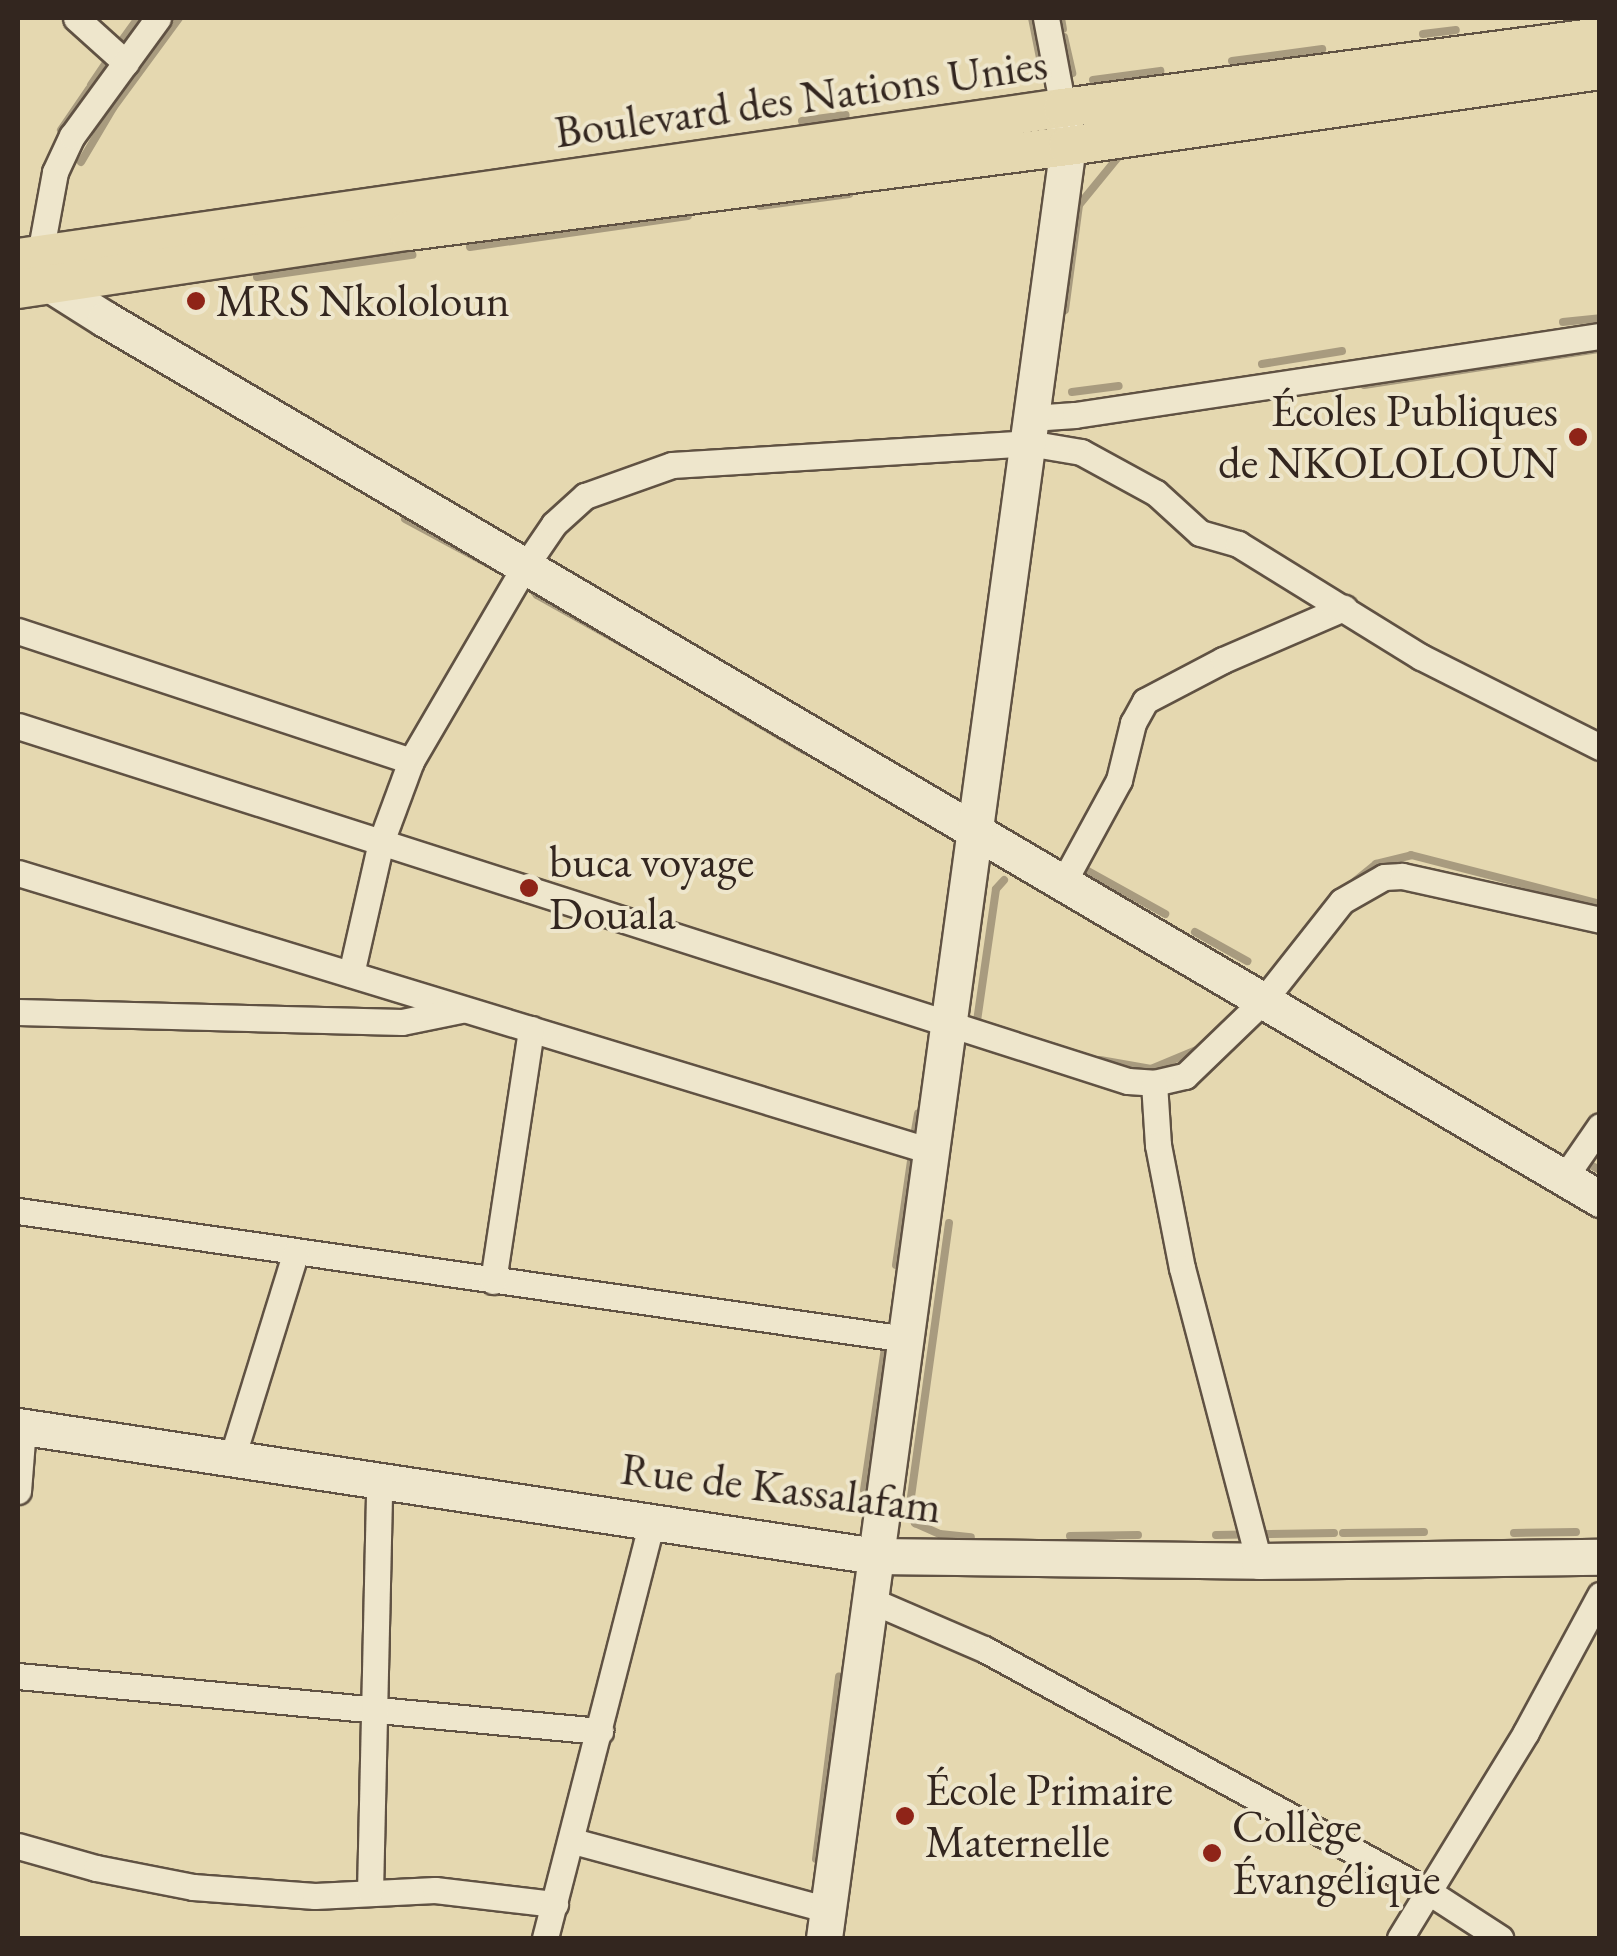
<!DOCTYPE html>
<html>
<head>
<meta charset="utf-8">
<style>
	body { margin:0 }
	#map { position:relative; width:1617px; height:1956px; overflow:hidden; background:#e5d8b0; font-family:"EB Garamond",serif }
	div>[style] { position:absolute }
	[style*='--x'] { left:calc(var(--x)*1px); top:calc(var(--y)*1px); width:calc(var(--w)*1px); rotate:calc(var(--a)*1deg) }
	.stream>* { height:8px; margin:-4px; padding:0 4px; transform-origin:4px; border-radius:4px; background:#a89b7f }
	.roads { filter:drop-shadow(2px 0 #605243) drop-shadow(-2px 0 #605243) drop-shadow(0 2px #605243) drop-shadow(0 -2px #605243) }
	.street>* { height:25px; margin:-12.5px; padding:0 12.5px; transform-origin:12.5px; border-radius:12.5px; background:#eee6cc }
	.secondary>* { height:35px; margin:-17.5px; padding:0 17.5px; transform-origin:17.5px; border-radius:17.5px; background:#eee6cc }
	.primary>* { height:38px; margin:-19px; padding:0 19px; transform-origin:19px; border-radius:19px; background:#e5d8b0 }
	.dots>* { width:28px; height:28px; translate:-50% -50%; box-sizing:border-box; border:5px solid #eee6cc; border-radius:50% }
	span { translate:-50% -50%; white-space:nowrap; text-align:center; line-height:1.15; -webkit-text-stroke:8px #eee6cc; paint-order:stroke }
	.street-label { font-size:45px; color:#33261f }
	.poi-label { font-size:45px; color:#33261f }
	.left { translate:0 -50%; text-align:left }
	.right { translate:-100% -50%; text-align:right }
	.frame { position:absolute; inset:0; border:20px solid #33261f; pointer-events:none }
</style>
</head>
<body>
<div id="map">
	<div class="stream">
		<i style="--x:1032;--y:18;--w:41;--a:78.7"></i>
		<i style="--x:1040;--y:58;--w:20;--a:93"></i>
		<i style="--x:1061;--y:18;--w:11;--a:80"></i>
		<i style="--x:1423;--y:34;--w:33;--a:-7"></i>
		<i style="--x:1064;--y:37;--w:37;--a:77"></i>
		<i style="--x:120;--y:43;--w:31;--a:-54"></i>
		<i style="--x:1232;--y:61;--w:91;--a:-7.6"></i>
		<i style="--x:1093;--y:80;--w:68;--a:-7.7"></i>
		<i style="--x:91;--y:85;--w:30;--a:-56"></i>
		<i style="--x:802;--y:121;--w:44;--a:-7.8"></i>
		<i style="--x:61;--y:130;--w:50;--a:-55.7"></i>
		<i style="--x:81;--y:162;--w:63;--a:-59.3"></i>
		<i style="--x:113;--y:108;--w:112;--a:-53.7"></i>
		<i style="--x:760;--y:206;--w:90;--a:-7.7"></i>
		<i style="--x:470;--y:247;--w:220;--a:-8.1"></i>
		<i style="--x:257;--y:277;--w:157;--a:-8.1"></i>
		<i style="--x:1065;--y:310;--w:106;--a:-82.4"></i>
		<i style="--x:1079;--y:205;--w:63;--a:-50.8"></i>
		<i style="--x:1563;--y:322;--w:37;--a:-6"></i>
		<i style="--x:1262;--y:364;--w:81;--a:-9.2"></i>
		<i style="--x:1364;--y:385;--w:239;--a:-8.7"></i>
		<i style="--x:1072;--y:392;--w:47;--a:-7.3"></i>
		<i style="--x:405;--y:519;--w:120;--a:28.3"></i>
		<i style="--x:528;--y:584;--w:14;--a:51"></i>
		<i style="--x:537;--y:595;--w:151;--a:29.3"></i>
		<i style="--x:731;--y:707;--w:86;--a:30.7"></i>
		<i style="--x:1077;--y:865;--w:101;--a:29.1"></i>
		<i style="--x:1355;--y:881;--w:27;--a:-39"></i>
		<i style="--x:1376;--y:864;--w:36;--a:-14"></i>
		<i style="--x:1411;--y:855;--w:195;--a:14.5"></i>
		<i style="--x:1195;--y:932;--w:60;--a:29.1"></i>
		<i style="--x:976;--y:1028;--w:140;--a:-81.8"></i>
		<i style="--x:996;--y:889;--w:12;--a:-48"></i>
		<i style="--x:1100;--y:1060;--w:52;--a:10"></i>
		<i style="--x:1151;--y:1069;--w:54;--a:-22.8"></i>
		<i style="--x:913;--y:1142;--w:29;--a:-80"></i>
		<i style="--x:1583;--y:1161;--w:19;--a:28"></i>
		<i style="--x:949;--y:1223;--w:292;--a:97.9"></i>
		<i style="--x:909;--y:1512;--w:13;--a:61"></i>
		<i style="--x:915;--y:1523;--w:27;--a:24"></i>
		<i style="--x:940;--y:1534;--w:31;--a:6"></i>
		<i style="--x:896;--y:1265;--w:112;--a:-81.8"></i>
		<i style="--x:864;--y:1490;--w:151;--a:-81.6"></i>
		<i style="--x:1343;--y:1533;--w:81;--a:-0.7"></i>
		<i style="--x:1514;--y:1533;--w:62;--a:-0.9"></i>
		<i style="--x:1216;--y:1535;--w:118;--a:-1"></i>
		<i style="--x:1070;--y:1536;--w:68;--a:-0.8"></i>
		<i style="--x:816;--y:1859;--w:184;--a:-82.8"></i>
	</div>
	<div class="roads">
		<div class="street">
			<i style="--x:76;--y:18;--w:67;--a:42"></i>
			<i style="--x:1046;--y:18;--w:92;--a:79.3"></i>
			<i style="--x:40;--y:254;--w:83;--a:-79.6"></i>
			<i style="--x:55;--y:172;--w:40;--a:-65"></i>
			<i style="--x:72;--y:136;--w:146;--a:-53.9"></i>
			<i style="--x:1031;--y:418;--w:44;--a:-3.9"></i>
			<i style="--x:1075;--y:415;--w:531;--a:-8.56"></i>
			<i style="--x:18;--y:631;--w:414;--a:18.3"></i>
			<i style="--x:18;--y:726;--w:1165;--a:17.74"></i>
			<i style="--x:1128;--y:1081;--w:26;--a:4"></i>
			<i style="--x:1154;--y:1083;--w:32;--a:-13"></i>
			<i style="--x:1185;--y:1076;--w:108;--a:-43.9"></i>
			<i style="--x:1263;--y:1001;--w:127;--a:-51.7"></i>
			<i style="--x:1342;--y:901;--w:48;--a:-29.7"></i>
			<i style="--x:1384;--y:877;--w:18;--a:-3"></i>
			<i style="--x:1402;--y:876;--w:203;--a:12.5"></i>
			<i style="--x:18;--y:873;--w:954;--a:16.94"></i>
			<i style="--x:1064;--y:881;--w:115;--a:-61.4"></i>
			<i style="--x:1119;--y:780;--w:59;--a:-76.2"></i>
			<i style="--x:1133;--y:723;--w:25;--a:-61"></i>
			<i style="--x:1145;--y:701;--w:88;--a:-27.7"></i>
			<i style="--x:1223;--y:660;--w:132;--a:-23.3"></i>
			<i style="--x:351;--y:974;--w:135;--a:-77.2"></i>
			<i style="--x:381;--y:842;--w:86;--a:-69.7"></i>
			<i style="--x:411;--y:761;--w:224;--a:-59.7"></i>
			<i style="--x:524;--y:568;--w:53;--a:-55.7"></i>
			<i style="--x:554;--y:524;--w:42;--a:-42.1"></i>
			<i style="--x:585;--y:496;--w:92;--a:-19.6"></i>
			<i style="--x:672;--y:465;--w:357;--a:-3.5"></i>
			<i style="--x:1028;--y:443;--w:54;--a:9.6"></i>
			<i style="--x:1081;--y:452;--w:85;--a:28.7"></i>
			<i style="--x:1156;--y:493;--w:59;--a:42.3"></i>
			<i style="--x:1200;--y:533;--w:40;--a:16"></i>
			<i style="--x:1238;--y:544;--w:215;--a:31.7"></i>
			<i style="--x:1421;--y:657;--w:200;--a:26.7"></i>
			<i style="--x:18;--y:1012;--w:384;--a:1.5"></i>
			<i style="--x:402;--y:1022;--w:60;--a:-11.5"></i>
			<i style="--x:1154;--y:1083;--w:62;--a:86.3"></i>
			<i style="--x:1158;--y:1145;--w:125;--a:79"></i>
			<i style="--x:1182;--y:1268;--w:303;--a:75.3"></i>
			<i style="--x:1564;--y:1178;--w:63;--a:-55.3"></i>
			<i style="--x:18;--y:1211;--w:897;--a:8.2"></i>
			<i style="--x:493;--y:1281;--w:255;--a:-81.4"></i>
			<i style="--x:232;--y:1458;--w:214;--a:-72.8"></i>
			<i style="--x:18;--y:1491;--w:64;--a:-85.5"></i>
			<i style="--x:870;--y:1600;--w:124;--a:23.3"></i>
			<i style="--x:984;--y:1649;--w:507;--a:28.64"></i>
			<i style="--x:1429;--y:1892;--w:85;--a:32.9"></i>
			<i style="--x:18;--y:1676;--w:585;--a:5.4"></i>
			<i style="--x:573;--y:1841;--w:264;--a:15.1"></i>
			<i style="--x:18;--y:1846;--w:81;--a:15.8"></i>
			<i style="--x:96;--y:1868;--w:99;--a:11.1"></i>
			<i style="--x:193;--y:1887;--w:122;--a:4.2"></i>
			<i style="--x:315;--y:1896;--w:120;--a:-2.9"></i>
			<i style="--x:435;--y:1890;--w:121;--a:6.7"></i>
			<i style="--x:370;--y:1892;--w:411;--a:-88.7"></i>
			<i style="--x:545;--y:1938;--w:430;--a:-75.6"></i>
			<i style="--x:1400;--y:1938;--w:241;--a:-58.5"></i>
			<i style="--x:1526;--y:1732;--w:156;--a:-61.6"></i>
		</div>
		<div class="secondary">
			<i style="--x:44;--y:266;--w:20;--a:70"></i>
			<i style="--x:51;--y:285;--w:64;--a:32.2"></i>
			<i style="--x:105;--y:319;--w:1735;--a:30.48"></i>
			<i style="--x:18;--y:1426;--w:868;--a:8.62"></i>
			<i style="--x:876;--y:1556;--w:383;--a:0.7"></i>
			<i style="--x:1259;--y:1561;--w:341;--a:-0.7"></i>
			<i style="--x:824;--y:1938;--w:1809;--a:-82.25"></i>
			<i style="--x:1068;--y:146;--w:25;--a:-97"></i>
		</div>
		<div class="primary">
			<i style="--x:18;--y:258;--w:1056;--a:-8.17"></i>
			<i style="--x:1063;--y:108;--w:542;--a:-7.53"></i>
			<i style="--x:18;--y:289;--w:394;--a:-8.5"></i>
			<i style="--x:408;--y:231;--w:665;--a:-7.34"></i>
			<i style="--x:1068;--y:146;--w:537;--a:-8.13"></i>
		</div>
	</div>
	<div class="dots">
		<i style="left:196px;top:301px;background:#8f2418"></i>
		<i style="left:1578px;top:437px;background:#8f2418"></i>
		<i style="left:529px;top:888px;background:#8f2418"></i>
		<i style="left:905px;top:1816px;background:#8f2418"></i>
		<i style="left:1212px;top:1853px;background:#8f2418"></i>
	</div>
	<div class="street-label">
		<span style="left:801px;top:98px;rotate:-8deg">Boulevard des Nations Unies</span>
		<span style="left:781px;top:1488px;rotate:7deg">Rue de Kassalafam</span>
	</div>
	<div class="poi-label">
		<span class="left" style="left:216px;top:301px">MRS Nkololoun</span>
		<span class="right" style="left:1558px;top:437px">Écoles Publiques<br>de NKOLOLOUN</span>
		<span class="left" style="left:549px;top:888px">buca voyage<br>Douala</span>
		<span class="left" style="left:925px;top:1816px">École Primaire<br>Maternelle</span>
		<span class="left" style="left:1232px;top:1853px">Collège<br>Évangélique</span>
	</div>
	<div class="frame"></div>
</div>
</body>
</html>
